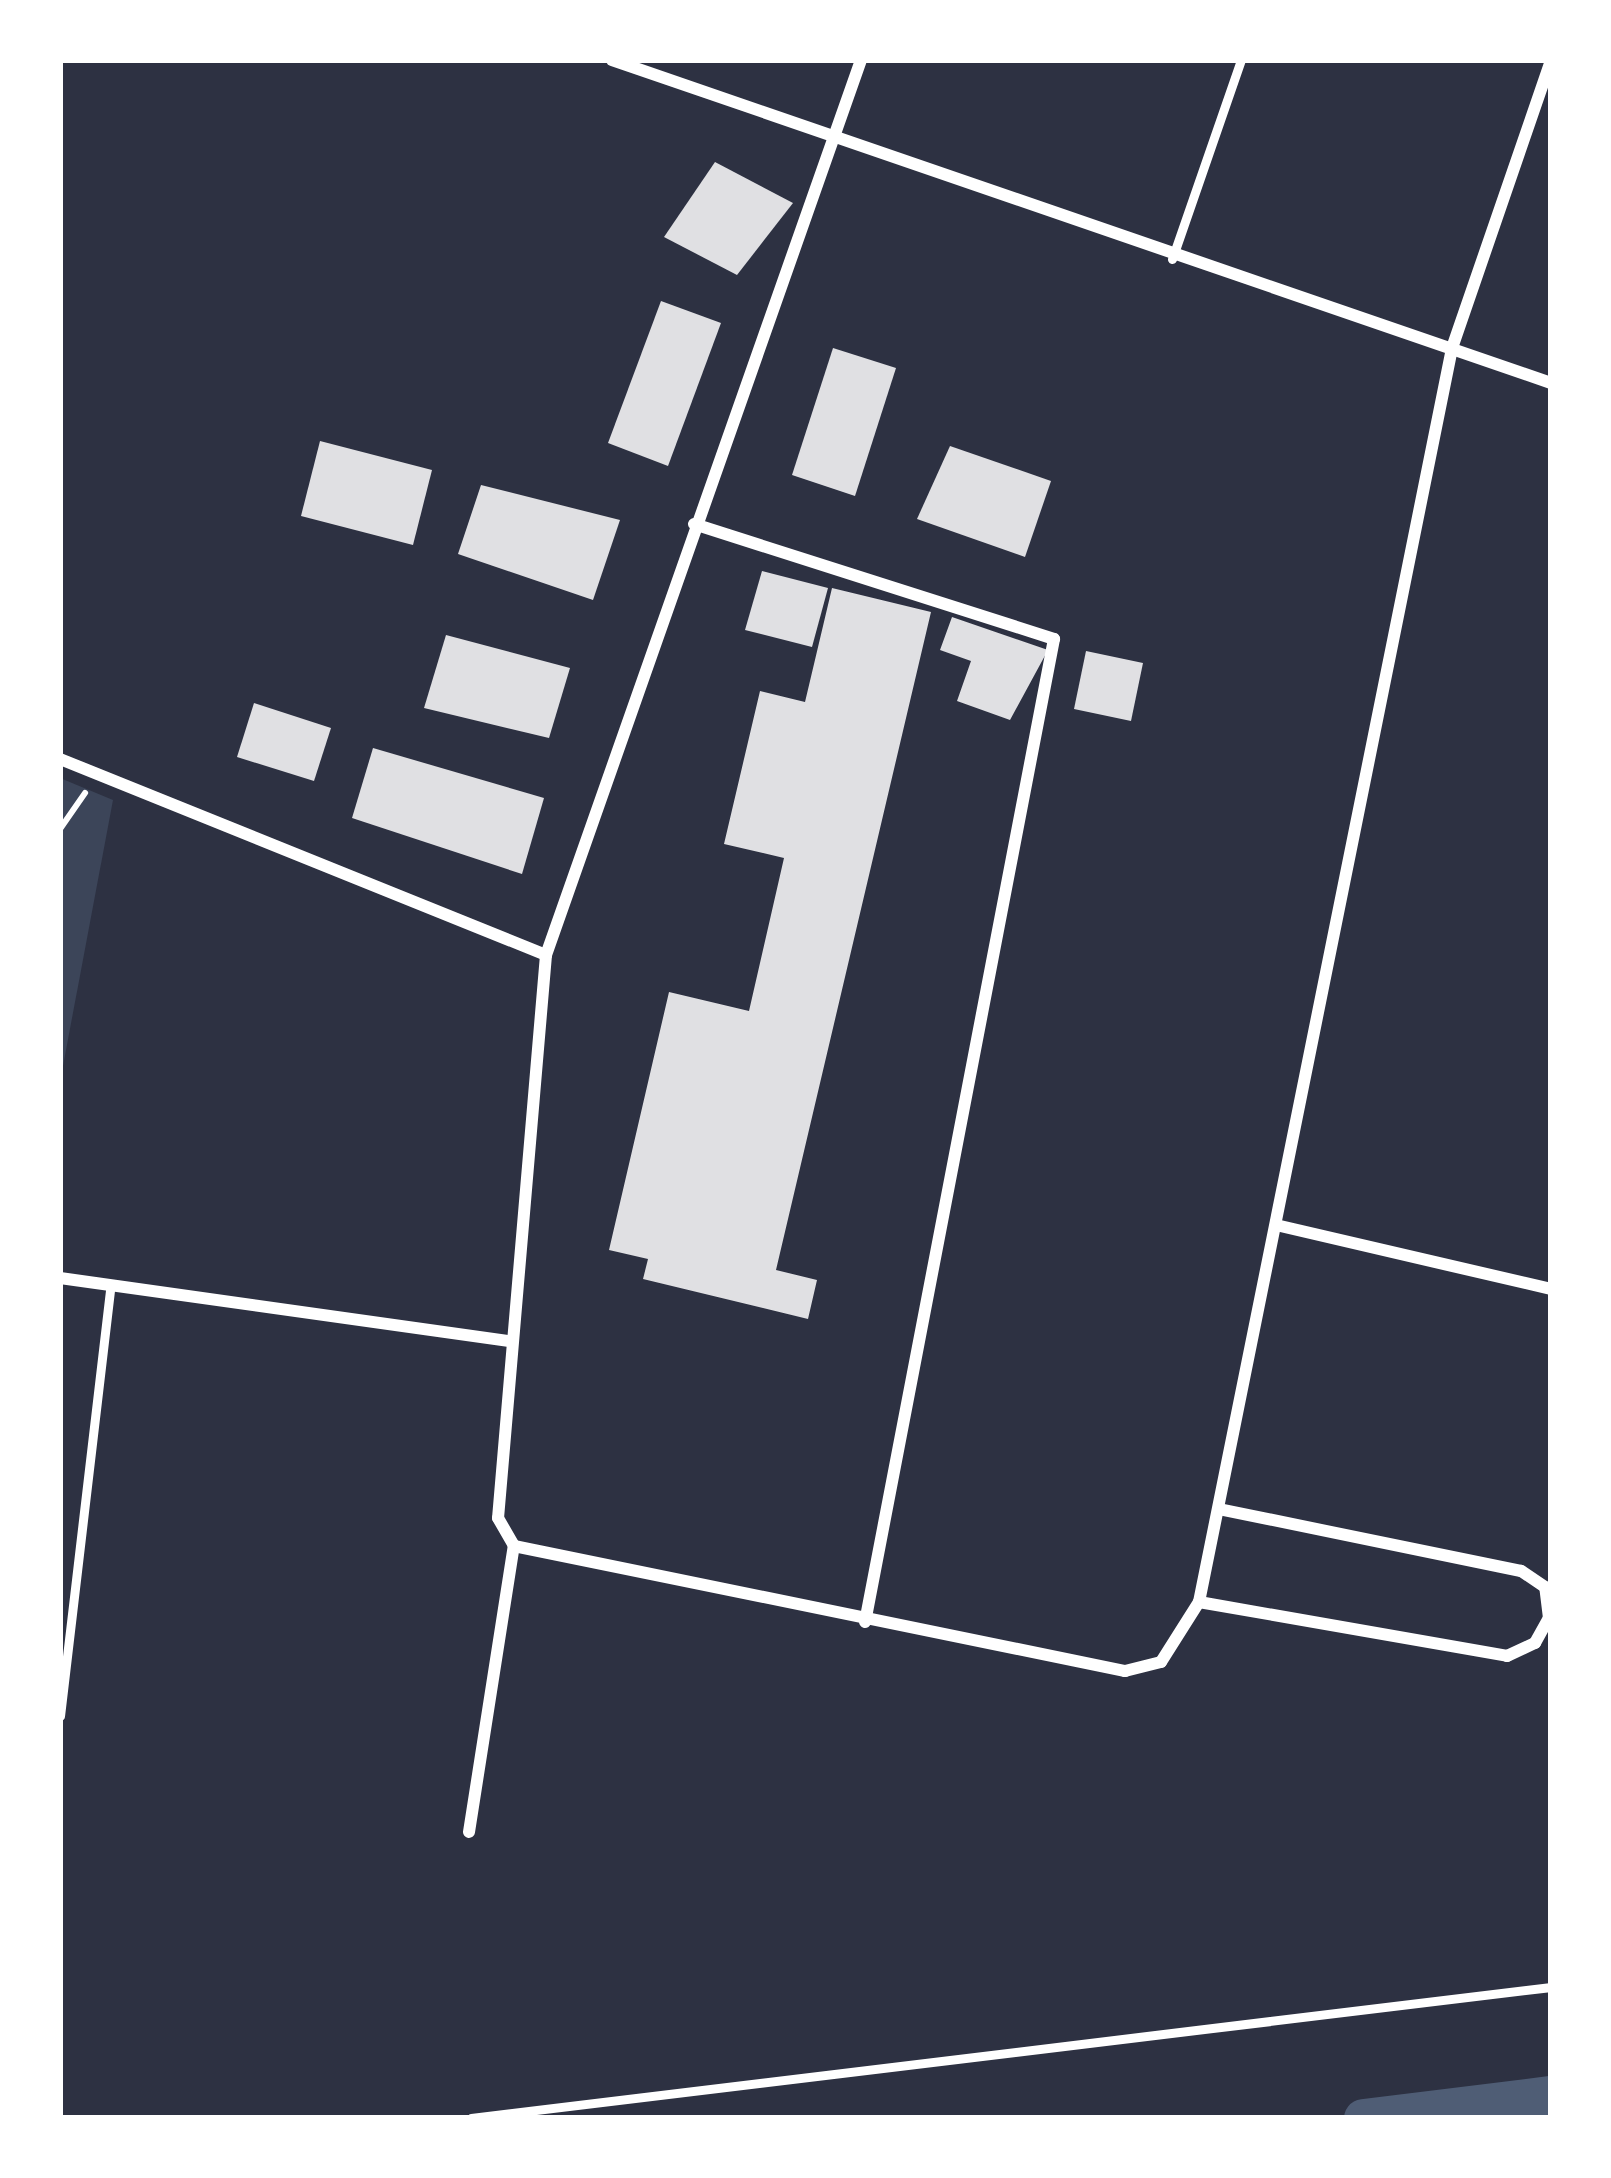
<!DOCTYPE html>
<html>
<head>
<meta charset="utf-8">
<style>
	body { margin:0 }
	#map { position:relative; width:1611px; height:2178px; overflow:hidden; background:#2d3142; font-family:"Nunito Sans",sans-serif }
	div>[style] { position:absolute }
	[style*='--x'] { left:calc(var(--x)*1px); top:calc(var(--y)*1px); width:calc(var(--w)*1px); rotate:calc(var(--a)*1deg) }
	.green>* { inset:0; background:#3c4559 }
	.canal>* { height:39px; margin:-19.5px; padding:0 19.5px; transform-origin:19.5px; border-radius:19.5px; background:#4f5d75 }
	.building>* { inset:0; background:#e0e0e3 }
	.path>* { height:6px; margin:-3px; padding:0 3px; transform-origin:3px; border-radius:3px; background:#fff }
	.service>* { height:9px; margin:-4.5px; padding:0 4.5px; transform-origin:4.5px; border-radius:4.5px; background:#fff }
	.minor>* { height:12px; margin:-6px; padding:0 6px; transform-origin:6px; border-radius:6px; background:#fff }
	span { translate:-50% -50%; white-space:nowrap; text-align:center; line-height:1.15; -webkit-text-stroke:9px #fff; paint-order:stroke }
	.frame { position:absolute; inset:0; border:63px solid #fff; pointer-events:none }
</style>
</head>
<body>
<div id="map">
	<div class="green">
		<i style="clip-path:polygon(60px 778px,113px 800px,60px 1082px)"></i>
	</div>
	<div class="canal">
		<i style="--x:1363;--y:2118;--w:189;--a:-7"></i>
	</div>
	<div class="building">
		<i style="clip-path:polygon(715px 162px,793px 203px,737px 275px,664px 237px)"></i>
		<i style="clip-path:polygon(661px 301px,721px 323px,668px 466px,608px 443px)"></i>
		<i style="clip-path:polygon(833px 348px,896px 368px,855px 496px,792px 475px)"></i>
		<i style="clip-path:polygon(320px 441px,432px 470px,413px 545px,301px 516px)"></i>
		<i style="clip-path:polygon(950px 446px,1051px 481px,1025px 557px,917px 519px)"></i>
		<i style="clip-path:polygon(481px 485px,620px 520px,593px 600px,458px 554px)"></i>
		<i style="clip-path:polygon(762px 571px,828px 588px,812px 647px,745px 630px)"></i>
		<i style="clip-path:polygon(832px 588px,931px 612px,776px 1270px,817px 1280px,808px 1319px,643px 1279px,648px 1259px,609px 1250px,669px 992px,749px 1011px,784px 858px,724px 844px,760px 691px,805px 702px)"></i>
		<i style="clip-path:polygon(952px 617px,1048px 650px,1010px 720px,957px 701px,971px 661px,940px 650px)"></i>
		<i style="clip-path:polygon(446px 635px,570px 668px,549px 738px,424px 708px)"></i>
		<i style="clip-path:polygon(1086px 651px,1143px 663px,1131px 721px,1074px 709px)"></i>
		<i style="clip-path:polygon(254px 703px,331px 728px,314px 781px,237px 757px)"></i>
		<i style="clip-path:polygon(373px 748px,544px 798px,522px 874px,352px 818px)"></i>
	</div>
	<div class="path">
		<i style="--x:60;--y:829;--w:44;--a:-55.2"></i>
	</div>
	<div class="service">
		<i style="--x:1172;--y:259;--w:211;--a:-70.9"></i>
		<i style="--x:60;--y:1716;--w:434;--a:-83.3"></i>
		<i style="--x:471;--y:2118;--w:1088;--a:-6.92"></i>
	</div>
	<div class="minor">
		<i style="--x:612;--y:60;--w:993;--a:18.98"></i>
		<i style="--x:861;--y:60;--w:949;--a:109.39"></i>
		<i style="--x:546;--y:955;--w:565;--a:94.87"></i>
		<i style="--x:498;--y:1518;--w:32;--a:60"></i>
		<i style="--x:514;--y:1546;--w:624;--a:11.56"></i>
		<i style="--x:1125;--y:1671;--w:37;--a:-14"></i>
		<i style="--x:1161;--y:1662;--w:71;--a:-57.7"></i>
		<i style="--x:1199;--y:1602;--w:1279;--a:-78.59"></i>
		<i style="--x:1452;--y:348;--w:304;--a:-71"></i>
		<i style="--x:694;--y:524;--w:378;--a:17.7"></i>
		<i style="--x:1054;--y:639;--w:1001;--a:100.88"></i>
		<i style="--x:60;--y:759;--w:524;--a:21.96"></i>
		<i style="--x:1276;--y:1225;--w:282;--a:13.1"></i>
		<i style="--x:60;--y:1278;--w:452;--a:8"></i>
		<i style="--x:1199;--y:1602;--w:313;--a:9.9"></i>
		<i style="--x:1507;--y:1656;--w:31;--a:-25"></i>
		<i style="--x:1535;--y:1643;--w:29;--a:-61"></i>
		<i style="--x:1549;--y:1618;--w:31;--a:-97"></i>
		<i style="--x:1545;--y:1587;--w:29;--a:-146"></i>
		<i style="--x:1521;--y:1571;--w:308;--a:-168.4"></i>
		<i style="--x:469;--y:1832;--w:290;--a:-81.1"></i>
	</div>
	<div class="frame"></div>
</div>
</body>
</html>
